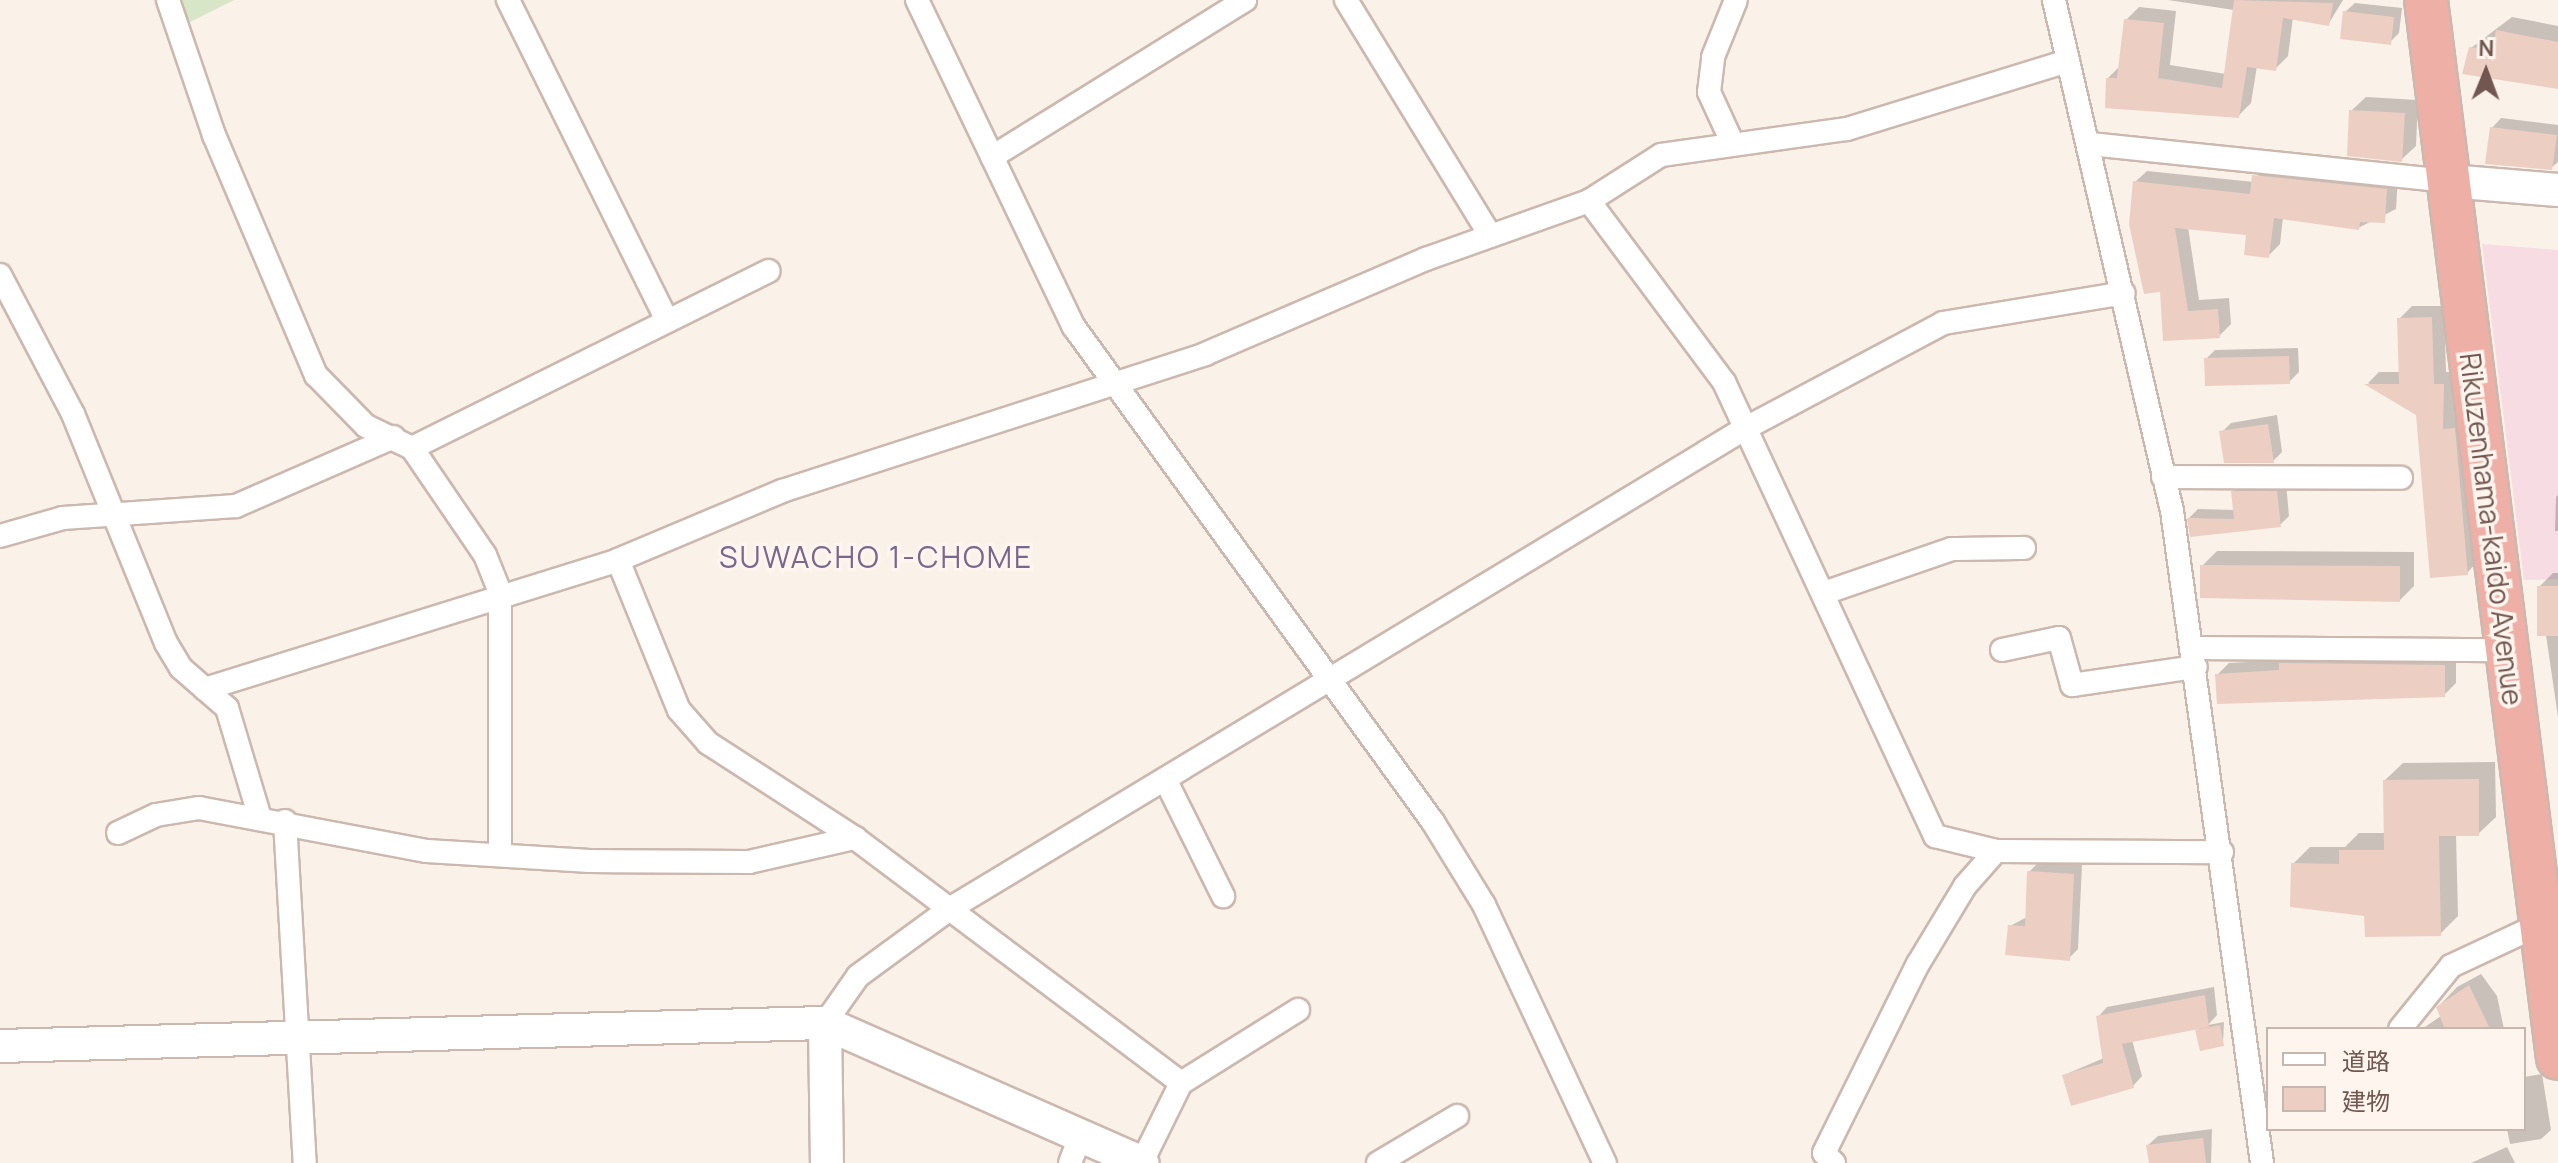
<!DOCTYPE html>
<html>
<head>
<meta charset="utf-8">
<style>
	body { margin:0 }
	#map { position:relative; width:2558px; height:1163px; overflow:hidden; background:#faf1e8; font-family:Manrope,"Noto Sans JP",sans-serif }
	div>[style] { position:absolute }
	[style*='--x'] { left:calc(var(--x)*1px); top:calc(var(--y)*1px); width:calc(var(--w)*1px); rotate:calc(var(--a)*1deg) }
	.medical>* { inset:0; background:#f7dce3 }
	.green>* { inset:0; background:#d8e6c8 }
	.shadow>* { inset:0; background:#0003 }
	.building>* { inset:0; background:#edcec3 }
	.roads { filter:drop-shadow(2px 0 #cbb8af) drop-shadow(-2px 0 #cbb8af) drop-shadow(0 2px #cbb8af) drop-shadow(0 -2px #cbb8af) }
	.street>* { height:22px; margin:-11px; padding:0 11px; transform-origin:11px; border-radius:11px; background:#fff }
	.secondary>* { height:32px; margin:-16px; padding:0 16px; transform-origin:16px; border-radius:16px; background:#fff }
	.highway>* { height:42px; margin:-21px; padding:0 21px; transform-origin:21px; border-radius:21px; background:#edafa6 }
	span { translate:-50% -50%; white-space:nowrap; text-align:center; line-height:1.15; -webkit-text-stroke:7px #fdf5ee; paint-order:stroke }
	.street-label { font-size:28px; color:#71574f }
	.neighbourhood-label { font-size:30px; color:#7b668d; letter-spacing:2px }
	.legend { position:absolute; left:2266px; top:1027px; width:260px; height:104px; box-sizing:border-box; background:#fdf5ee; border:2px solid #c5b6ae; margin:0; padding:10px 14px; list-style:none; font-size:24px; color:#71574f }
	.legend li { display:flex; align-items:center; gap:16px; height:40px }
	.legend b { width:40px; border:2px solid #c5b6ae }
	.north { position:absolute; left:2446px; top:32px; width:80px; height:80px; -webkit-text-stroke:6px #fdf5ee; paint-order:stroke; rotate:1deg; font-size:22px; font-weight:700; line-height:32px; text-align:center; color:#71574f }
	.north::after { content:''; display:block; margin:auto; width:28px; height:36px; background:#71574f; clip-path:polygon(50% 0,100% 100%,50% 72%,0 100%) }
</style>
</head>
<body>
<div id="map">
	<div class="medical">
		<i style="clip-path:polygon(2482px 244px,2558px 250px,2558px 579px,2524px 580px)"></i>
	</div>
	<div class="green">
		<i style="clip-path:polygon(175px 0,234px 0,184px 25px)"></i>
	</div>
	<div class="shadow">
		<i style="clip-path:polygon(2168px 0,2343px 0,2329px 23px,2293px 17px,2288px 56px,2275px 69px,2257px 66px,2251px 103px,2238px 116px,2108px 78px,2121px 65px,2126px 20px,2139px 7px,2176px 11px,2170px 65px,2226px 74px,2234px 10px)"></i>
		<i style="clip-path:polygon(2355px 3px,2402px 8px,2399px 33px,2390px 42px,2345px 12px)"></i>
		<i style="clip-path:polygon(2512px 17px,2558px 26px,2558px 85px,2471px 48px)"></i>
		<i style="clip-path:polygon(2366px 97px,2418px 100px,2416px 146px,2401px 160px,2351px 111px)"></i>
		<i style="clip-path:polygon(2501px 118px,2558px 125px,2558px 162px,2551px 168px,2492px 128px)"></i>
		<i style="clip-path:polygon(2266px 164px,2398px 177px,2396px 209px,2358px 228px,2283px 217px,2280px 244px,2268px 256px,2248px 233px,2188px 227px,2199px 300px,2229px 298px,2231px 324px,2219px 336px,2165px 339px,2162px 290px,2135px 182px,2147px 171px,2254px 182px)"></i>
		<i style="clip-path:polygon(2412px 306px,2444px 306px,2446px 372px,2455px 372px,2455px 417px,2466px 416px,2479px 560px,2467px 573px,2418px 414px,2368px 383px,2379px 372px,2401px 372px,2399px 319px)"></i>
		<i style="clip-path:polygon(2298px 348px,2299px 372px,2289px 382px,2206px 359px,2215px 350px)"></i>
		<i style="clip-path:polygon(2277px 415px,2282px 452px,2273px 461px,2222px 432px,2231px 423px)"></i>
		<i style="clip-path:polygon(2242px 483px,2286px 483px,2289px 516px,2280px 525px,2189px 518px,2198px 509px,2235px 510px,2233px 492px)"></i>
		<i style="clip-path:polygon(2558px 495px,2558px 531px,2555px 531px,2556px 497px)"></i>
		<i style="clip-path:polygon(2217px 551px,2414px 552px,2414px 586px,2400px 600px,2202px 566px)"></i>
		<i style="clip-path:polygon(2553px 573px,2558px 573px,2558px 717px,2539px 587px)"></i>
		<i style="clip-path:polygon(2293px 651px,2456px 654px,2456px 683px,2444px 695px,2217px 675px,2229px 663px,2285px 660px)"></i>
		<i style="clip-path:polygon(2495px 762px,2496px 817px,2478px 834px,2456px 834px,2458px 916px,2440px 934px,2366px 914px,2293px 864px,2310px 847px,2345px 847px,2359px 833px,2386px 833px,2385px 780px,2403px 763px)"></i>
		<i style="clip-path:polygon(2039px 862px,2082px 865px,2078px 949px,2069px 958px,2010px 926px,2027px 917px,2029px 872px)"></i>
		<i style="clip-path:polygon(2481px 974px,2497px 996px,2504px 1029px,2422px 1029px,2441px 1016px,2438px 1007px,2457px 987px)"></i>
		<i style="clip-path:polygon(2214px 987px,2217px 1015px,2208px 1025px,2224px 1022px,2223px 1044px,2198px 1030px,2202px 1026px,2132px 1040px,2142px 1076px,2133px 1086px,2064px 1075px,2104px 1058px,2098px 1017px,2107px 1007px)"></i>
		<i style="clip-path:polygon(2542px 1074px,2551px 1130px,2541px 1139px,2510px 1144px,2507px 1129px,2524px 1129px,2524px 1077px)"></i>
		<i style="clip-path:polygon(2212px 1129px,2211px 1163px,2151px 1163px,2148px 1145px,2158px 1136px)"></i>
		<i style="clip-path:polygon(2507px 1147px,2515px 1163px,2471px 1163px)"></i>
	</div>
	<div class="building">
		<i style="clip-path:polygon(2234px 0,2333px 3px,2329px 26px,2283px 18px,2276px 71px,2247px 67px,2239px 118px,2105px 108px,2106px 78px,2117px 78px,2124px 19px,2164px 23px,2158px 78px,2222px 88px)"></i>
		<i style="clip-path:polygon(2343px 11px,2394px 17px,2391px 45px,2340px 39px)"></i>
		<i style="clip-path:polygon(2496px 30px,2558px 42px,2558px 89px,2462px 74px,2469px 47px,2493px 50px)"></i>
		<i style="clip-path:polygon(2349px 110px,2405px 113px,2402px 162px,2347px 156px)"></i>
		<i style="clip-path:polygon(2490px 127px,2557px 135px,2552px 170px,2485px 164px)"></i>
		<i style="clip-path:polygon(2252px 175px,2387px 189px,2385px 223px,2360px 222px,2359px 230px,2274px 218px,2269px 258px,2244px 255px,2246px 235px,2175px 228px,2188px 311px,2218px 309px,2220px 338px,2163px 341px,2160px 292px,2144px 294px,2129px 224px,2133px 181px,2250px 194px)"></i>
		<i style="clip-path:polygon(2432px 317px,2434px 384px,2444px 384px,2443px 429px,2455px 428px,2468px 575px,2430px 578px,2416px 415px,2364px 384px,2399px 384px,2397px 318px)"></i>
		<i style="clip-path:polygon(2289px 356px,2290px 384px,2205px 386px,2204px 358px)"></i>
		<i style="clip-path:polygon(2268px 424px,2274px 463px,2224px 463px,2219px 431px)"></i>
		<i style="clip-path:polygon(2231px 491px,2277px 491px,2281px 527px,2190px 537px,2187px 518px,2234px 519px)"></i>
		<i style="clip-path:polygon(2200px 565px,2400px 566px,2400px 602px,2200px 598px)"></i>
		<i style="clip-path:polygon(2537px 586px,2558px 586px,2558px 636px,2537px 636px)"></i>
		<i style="clip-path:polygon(2279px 663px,2445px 665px,2445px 697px,2217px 704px,2215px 674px,2279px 670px)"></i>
		<i style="clip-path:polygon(2479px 779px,2479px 836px,2439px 836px,2441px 936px,2365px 937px,2364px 916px,2290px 907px,2291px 863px,2339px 864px,2339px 850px,2384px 850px,2383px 780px)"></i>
		<i style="clip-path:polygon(2027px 871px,2074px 874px,2070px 961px,2005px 955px,2008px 925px,2025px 926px)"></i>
		<i style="clip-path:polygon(2469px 985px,2490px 1029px,2445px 1029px,2436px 1007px)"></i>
		<i style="clip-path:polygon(2205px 995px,2209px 1027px,2122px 1044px,2134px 1088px,2071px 1106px,2062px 1075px,2103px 1063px,2096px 1016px)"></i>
		<i style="clip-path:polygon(2220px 1025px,2224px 1046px,2200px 1051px,2195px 1030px)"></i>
		<i style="clip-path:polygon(2203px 1138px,2206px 1163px,2149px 1163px,2146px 1145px)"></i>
	</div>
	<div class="roads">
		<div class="street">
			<i style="--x:168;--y:0;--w:143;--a:71.2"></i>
			<i style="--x:214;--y:135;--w:261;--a:67"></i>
			<i style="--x:316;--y:375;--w:71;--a:45.6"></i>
			<i style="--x:366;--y:426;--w:51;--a:25.6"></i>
			<i style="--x:412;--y:448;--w:130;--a:55.7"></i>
			<i style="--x:485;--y:555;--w:40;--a:68"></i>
			<i style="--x:500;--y:592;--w:262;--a:90"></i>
			<i style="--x:508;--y:0;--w:358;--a:63.6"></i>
			<i style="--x:917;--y:0;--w:363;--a:64.4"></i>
			<i style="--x:1074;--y:327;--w:611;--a:54.05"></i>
			<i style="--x:1433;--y:822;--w:97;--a:58.4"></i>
			<i style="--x:1484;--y:905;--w:285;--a:64.9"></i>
			<i style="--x:1346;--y:0;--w:276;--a:58.5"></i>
			<i style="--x:2054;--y:0;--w:524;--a:77"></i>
			<i style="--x:2172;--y:511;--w:658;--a:82.14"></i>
			<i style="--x:1732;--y:142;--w:55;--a:-114.7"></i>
			<i style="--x:1709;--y:92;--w:35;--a:-83"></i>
			<i style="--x:1713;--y:57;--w:61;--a:-68"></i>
			<i style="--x:2090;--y:144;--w:361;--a:5.9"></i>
			<i style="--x:992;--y:157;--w:298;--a:-31.8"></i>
			<i style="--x:1589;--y:201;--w:226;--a:53.3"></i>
			<i style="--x:1724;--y:382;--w:501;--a:65.07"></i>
			<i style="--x:1935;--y:836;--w:63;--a:13.8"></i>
			<i style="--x:1996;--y:851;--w:226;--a:0.3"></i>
			<i style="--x:0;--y:275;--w:157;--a:62.3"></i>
			<i style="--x:73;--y:414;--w:247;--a:67.9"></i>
			<i style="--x:166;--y:643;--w:29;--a:59"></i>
			<i style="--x:181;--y:668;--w:61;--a:41"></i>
			<i style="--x:227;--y:708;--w:112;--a:73.3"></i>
			<i style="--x:412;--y:448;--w:398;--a:-26.4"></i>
			<i style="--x:2163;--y:477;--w:238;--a:0.2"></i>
			<i style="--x:0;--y:536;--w:66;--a:-15.9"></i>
			<i style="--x:63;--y:518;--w:173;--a:-4"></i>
			<i style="--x:236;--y:506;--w:172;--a:-23.6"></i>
			<i style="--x:618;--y:560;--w:162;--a:67.9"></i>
			<i style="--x:679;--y:710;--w:44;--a:48.7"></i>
			<i style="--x:708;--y:743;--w:175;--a:32.9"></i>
			<i style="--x:855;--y:838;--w:408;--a:36.9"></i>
			<i style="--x:1181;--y:1083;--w:88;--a:116.3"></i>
			<i style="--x:1827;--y:592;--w:132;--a:-19"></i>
			<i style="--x:1952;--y:549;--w:72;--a:-0.8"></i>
			<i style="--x:2193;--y:648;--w:313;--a:0.4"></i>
			<i style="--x:2002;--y:650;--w:58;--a:-11.9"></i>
			<i style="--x:2059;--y:638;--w:49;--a:74.5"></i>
			<i style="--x:2072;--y:685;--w:125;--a:-8.3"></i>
			<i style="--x:205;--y:689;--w:433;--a:-17.3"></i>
			<i style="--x:618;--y:560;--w:178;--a:-22.8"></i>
			<i style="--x:782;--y:491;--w:445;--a:-17.9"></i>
			<i style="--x:1205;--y:354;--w:241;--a:-23.3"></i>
			<i style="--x:1426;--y:259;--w:173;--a:-19.6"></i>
			<i style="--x:1589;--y:201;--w:85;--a:-32.6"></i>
			<i style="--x:1661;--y:155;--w:188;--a:-8"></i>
			<i style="--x:1847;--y:129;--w:231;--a:-17.1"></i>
			<i style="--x:1165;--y:779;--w:131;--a:63.6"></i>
			<i style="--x:285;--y:821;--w:343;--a:86.7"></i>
			<i style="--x:118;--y:833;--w:42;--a:-25.3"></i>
			<i style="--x:156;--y:815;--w:44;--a:-9.2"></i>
			<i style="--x:199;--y:808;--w:232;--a:10.7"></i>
			<i style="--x:427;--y:851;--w:163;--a:3.5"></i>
			<i style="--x:590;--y:861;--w:159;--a:0.4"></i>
			<i style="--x:749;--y:862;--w:109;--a:-12.8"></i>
			<i style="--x:825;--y:1023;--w:57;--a:-54.9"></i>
			<i style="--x:858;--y:976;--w:115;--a:-36.2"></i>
			<i style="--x:951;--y:908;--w:926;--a:-31.13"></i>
			<i style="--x:1744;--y:429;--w:225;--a:-28"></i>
			<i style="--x:1943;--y:323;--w:183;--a:-9.4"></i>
			<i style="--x:2400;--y:1029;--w:81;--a:-51"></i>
			<i style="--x:2451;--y:966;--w:108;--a:-25.1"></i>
			<i style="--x:1181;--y:1083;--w:138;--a:-32"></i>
			<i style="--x:1070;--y:1163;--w:30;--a:-69"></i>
			<i style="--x:1378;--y:1163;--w:92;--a:-30.7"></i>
			<i style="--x:1834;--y:1163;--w:14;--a:-135"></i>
			<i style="--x:1824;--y:1153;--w:211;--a:-63.6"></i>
			<i style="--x:1918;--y:964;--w:91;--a:-58.9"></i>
			<i style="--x:1965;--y:886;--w:47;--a:-48.5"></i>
		</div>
		<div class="secondary">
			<i style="--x:2449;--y:181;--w:109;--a:4.7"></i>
			<i style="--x:825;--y:1023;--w:140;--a:89.2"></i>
			<i style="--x:0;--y:1046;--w:825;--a:-1.6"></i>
			<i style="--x:825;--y:1023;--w:347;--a:23.8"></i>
		</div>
		<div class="highway">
			<i style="--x:2426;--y:0;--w:1066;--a:82.89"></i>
		</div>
	</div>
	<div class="street-label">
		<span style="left:2492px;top:529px;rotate:83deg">Rikuzenhama-kaido Avenue</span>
	</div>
	<div class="neighbourhood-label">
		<span style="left:876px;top:557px">SUWACHO 1-CHOME</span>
	</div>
	<ul class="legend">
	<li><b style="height:10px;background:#fff"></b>道路</li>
	<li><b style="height:22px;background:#edcec3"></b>建物</li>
	</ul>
	<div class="north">N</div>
</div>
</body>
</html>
